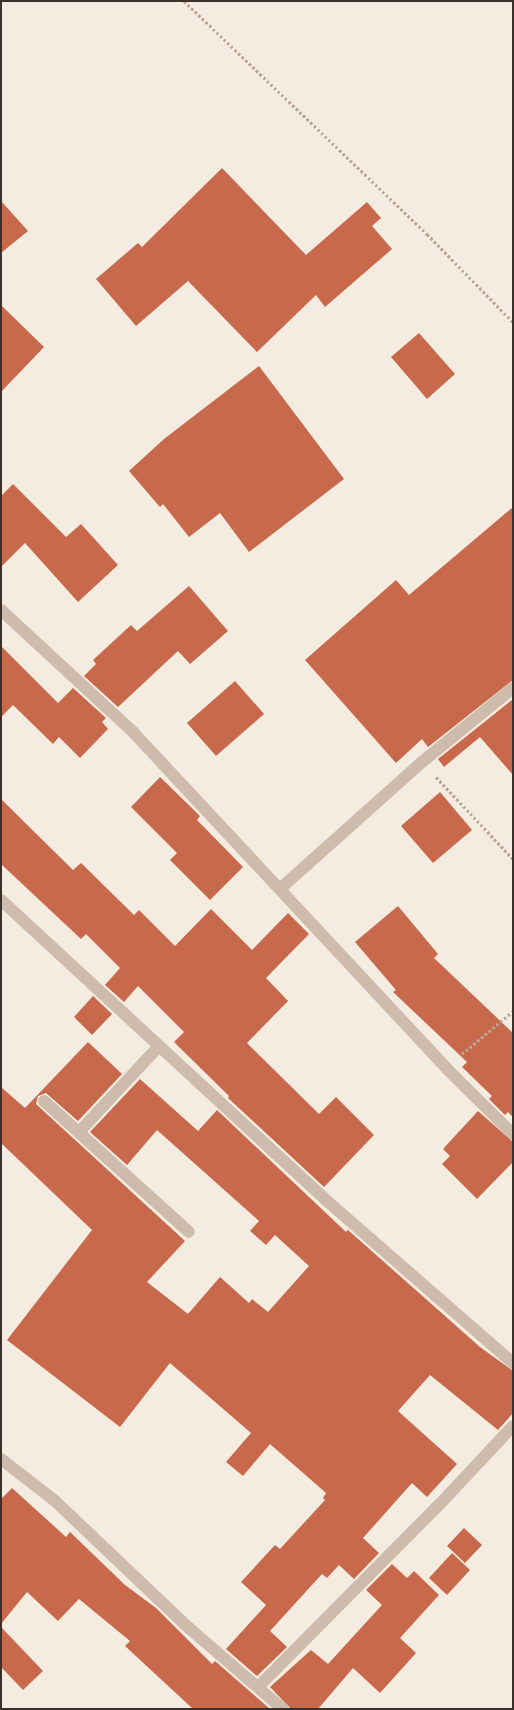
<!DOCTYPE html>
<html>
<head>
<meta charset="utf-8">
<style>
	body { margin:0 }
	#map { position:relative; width:514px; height:1710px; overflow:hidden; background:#f4ebe1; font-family:Commissioner,sans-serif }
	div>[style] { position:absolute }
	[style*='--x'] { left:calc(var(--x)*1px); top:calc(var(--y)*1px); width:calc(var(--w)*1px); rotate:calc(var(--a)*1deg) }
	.building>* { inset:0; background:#c8694b }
	.path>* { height:3px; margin-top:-1.5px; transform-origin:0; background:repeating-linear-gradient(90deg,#b9a596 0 2.5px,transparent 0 5px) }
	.service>* { height:12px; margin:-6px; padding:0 6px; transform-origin:6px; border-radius:6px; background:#cdbbac }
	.minor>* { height:12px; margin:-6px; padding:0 6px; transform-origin:6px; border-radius:6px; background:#cdbbac }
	span { translate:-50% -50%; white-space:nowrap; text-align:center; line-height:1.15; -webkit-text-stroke:5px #fbf5ee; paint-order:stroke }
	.frame { position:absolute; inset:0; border:2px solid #3b302b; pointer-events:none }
</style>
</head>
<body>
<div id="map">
	<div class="building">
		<i style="clip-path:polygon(222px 168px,306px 255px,367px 202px,381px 218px,372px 226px,392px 249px,325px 307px,316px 295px,257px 352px,188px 281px,136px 326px,96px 279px,138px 243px,142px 247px)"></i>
		<i style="clip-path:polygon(1px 201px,28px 231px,1px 253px)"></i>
		<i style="clip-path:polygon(1px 305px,44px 347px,1px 392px)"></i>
		<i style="clip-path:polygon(419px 333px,455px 374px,427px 399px,391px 357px)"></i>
		<i style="clip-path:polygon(259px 366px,344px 479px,249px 552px,220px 513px,189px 537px,163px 504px,160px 507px,129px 471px,164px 439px)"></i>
		<i style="clip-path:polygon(13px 484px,66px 537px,81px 524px,118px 565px,78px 602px,25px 543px,1px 567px,1px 496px)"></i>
		<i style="clip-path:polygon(513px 507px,513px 680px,428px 747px,422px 739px,396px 763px,305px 660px,396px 580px,409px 595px)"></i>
		<i style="clip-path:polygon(189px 586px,228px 631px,190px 664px,178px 651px,118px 707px,84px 676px,96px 664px,93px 660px,131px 625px,137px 631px)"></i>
		<i style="clip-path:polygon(1px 646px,58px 703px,73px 688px,106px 718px,102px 722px,108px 729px,80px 758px,59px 737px,53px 744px,13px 705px,1px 717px)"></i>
		<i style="clip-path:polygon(235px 681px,264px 714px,216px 756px,187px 723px)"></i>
		<i style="clip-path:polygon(513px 699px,513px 775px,480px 737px,444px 767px,438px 759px)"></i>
		<i style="clip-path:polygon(160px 777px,200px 816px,197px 820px,243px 867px,210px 900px,170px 860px,177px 853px,131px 807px)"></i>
		<i style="clip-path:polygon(440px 792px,472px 830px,433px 863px,401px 826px)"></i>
		<i style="clip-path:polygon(1px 799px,73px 870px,81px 863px,134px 915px,139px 910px,175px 946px,211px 909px,252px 950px,288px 913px,309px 934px,266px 978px,288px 1001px,247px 1043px,319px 1114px,336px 1097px,374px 1135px,324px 1187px,228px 1098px,229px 1096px,174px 1042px,184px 1032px,138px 986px,124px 1002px,105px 985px,120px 968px,86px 934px,81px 939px,1px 864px)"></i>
		<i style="clip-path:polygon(398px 906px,438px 954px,434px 958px,513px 1033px,513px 1117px,508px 1112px,505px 1115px,489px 1099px,492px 1096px,462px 1067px,467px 1062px,393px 992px,396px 990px,355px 942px)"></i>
		<i style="clip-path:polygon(93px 996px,112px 1014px,92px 1035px,74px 1017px)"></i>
		<i style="clip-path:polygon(88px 1042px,122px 1074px,78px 1121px,46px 1093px,38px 1096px,36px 1104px,185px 1241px,147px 1282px,188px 1314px,220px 1277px,249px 1303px,252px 1299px,268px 1312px,309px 1266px,275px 1235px,266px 1245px,250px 1231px,259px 1221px,157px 1130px,127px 1165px,90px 1132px,140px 1079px,198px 1131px,217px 1110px,346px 1232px,348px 1230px,480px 1347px,513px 1371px,513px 1413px,498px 1430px,430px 1375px,398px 1411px,457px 1464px,427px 1497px,412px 1483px,363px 1538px,379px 1553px,354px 1579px,339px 1565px,327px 1578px,322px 1574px,270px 1631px,287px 1647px,257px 1676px,226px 1649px,266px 1605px,241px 1582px,275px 1545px,280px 1549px,325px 1500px,323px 1498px,326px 1493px,270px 1444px,243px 1476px,226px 1462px,251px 1433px,170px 1363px,120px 1427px,7px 1340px,92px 1230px,1px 1143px,1px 1087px,25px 1108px)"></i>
		<i style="clip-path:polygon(478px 1111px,513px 1142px,513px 1162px,477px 1199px,442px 1164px,450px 1156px,443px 1149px)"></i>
		<i style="clip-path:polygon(12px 1488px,66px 1537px,70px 1532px,125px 1585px,156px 1608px,212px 1664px,215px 1661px,270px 1709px,193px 1709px,125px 1646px,130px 1641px,79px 1599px,58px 1621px,27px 1592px,1px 1624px,1px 1499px)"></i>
		<i style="clip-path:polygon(464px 1528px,482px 1545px,465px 1563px,447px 1546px)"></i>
		<i style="clip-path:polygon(452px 1553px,470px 1570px,447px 1595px,429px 1578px)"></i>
		<i style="clip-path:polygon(392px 1564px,407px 1578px,414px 1571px,439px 1595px,400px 1638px,416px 1653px,380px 1693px,353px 1668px,318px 1709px,291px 1709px,270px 1687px,311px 1650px,328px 1664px,382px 1605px,366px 1590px)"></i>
		<i style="clip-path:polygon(1px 1627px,43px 1671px,23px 1690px,1px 1667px)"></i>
	</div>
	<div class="path">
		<i style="--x:184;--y:1;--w:337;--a:43.8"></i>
		<i style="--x:427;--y:234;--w:123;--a:45.7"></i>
		<i style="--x:436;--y:777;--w:112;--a:46.8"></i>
		<i style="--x:462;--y:1054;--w:67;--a:-40.1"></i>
	</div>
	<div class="service">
		<i style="--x:259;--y:1686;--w:255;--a:-45.2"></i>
		<i style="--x:439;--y:1505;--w:108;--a:-46.9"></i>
	</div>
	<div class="minor">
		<i style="--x:1;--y:610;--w:180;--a:42.7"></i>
		<i style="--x:133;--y:732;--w:459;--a:47"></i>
		<i style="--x:446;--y:1068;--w:94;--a:44.6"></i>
		<i style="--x:281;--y:888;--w:189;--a:-41.8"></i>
		<i style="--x:422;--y:762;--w:117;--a:-39.1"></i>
		<i style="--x:1;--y:900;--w:442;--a:42.7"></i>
		<i style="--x:326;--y:1200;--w:248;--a:41.1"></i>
		<i style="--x:44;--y:1101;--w:195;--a:42.1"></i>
		<i style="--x:80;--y:1131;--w:115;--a:-47.1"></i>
		<i style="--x:1;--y:1459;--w:67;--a:37.7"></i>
		<i style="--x:54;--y:1500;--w:186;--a:43.5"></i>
		<i style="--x:189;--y:1628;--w:124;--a:40.8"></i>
	</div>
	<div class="frame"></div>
</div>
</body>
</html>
